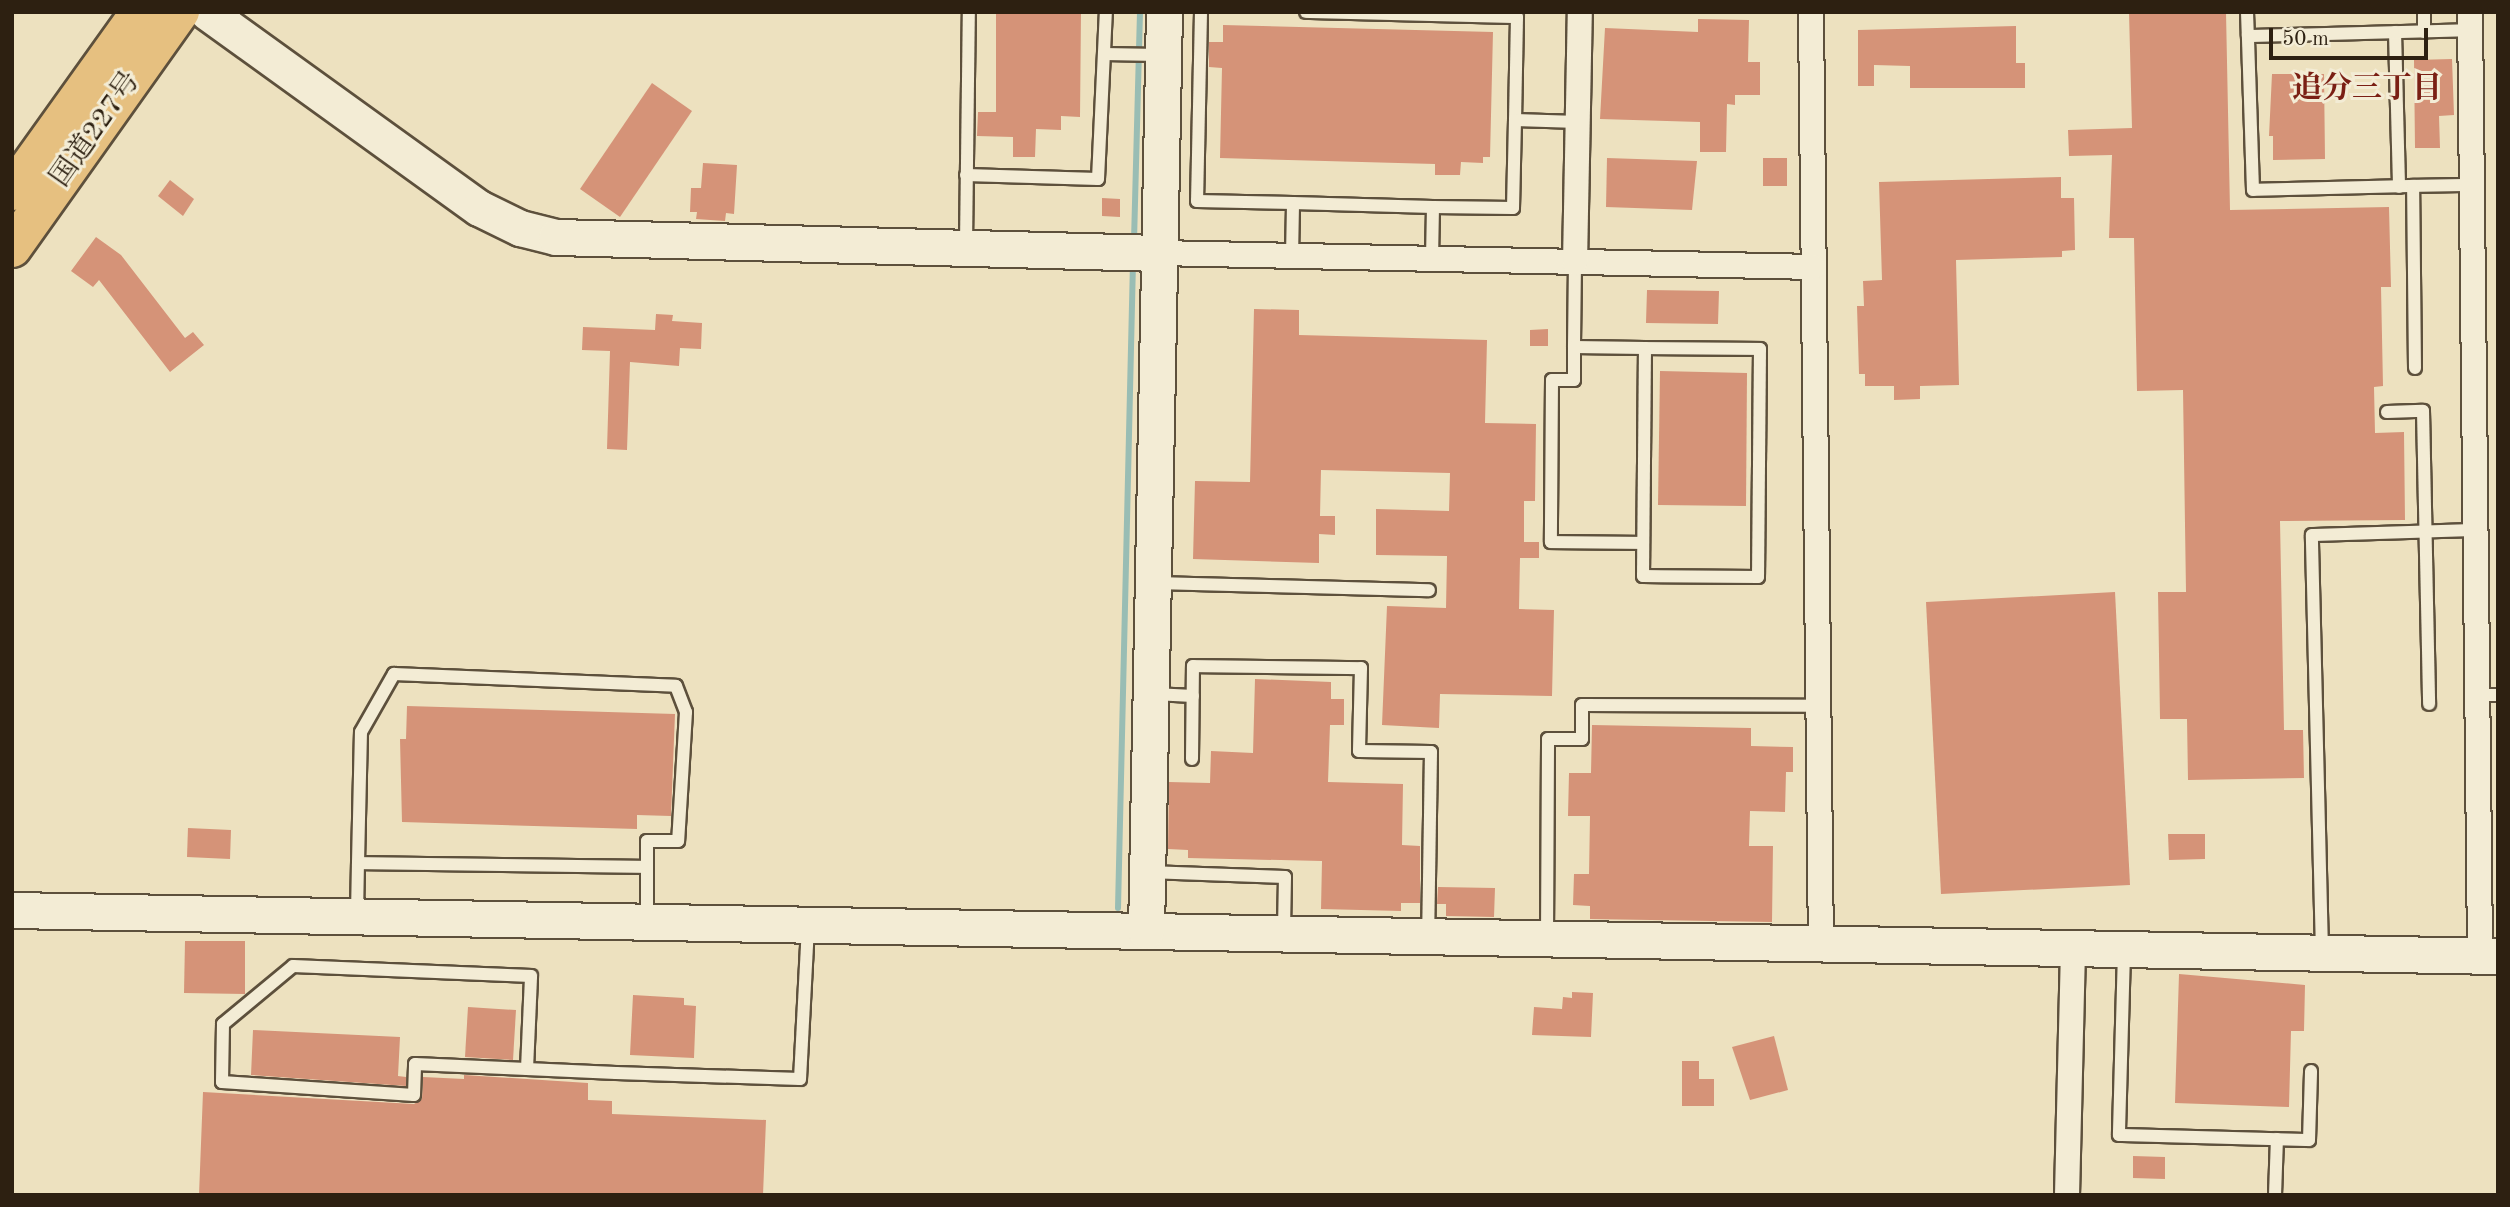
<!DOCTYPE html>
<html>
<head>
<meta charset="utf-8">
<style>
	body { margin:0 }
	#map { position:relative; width:2510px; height:1207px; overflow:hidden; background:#ede1bf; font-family:"Old Standard TT","Noto Serif JP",serif }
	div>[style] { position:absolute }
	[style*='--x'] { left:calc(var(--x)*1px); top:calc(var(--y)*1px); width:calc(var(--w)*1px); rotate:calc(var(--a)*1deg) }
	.stream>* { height:6px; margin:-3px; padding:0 3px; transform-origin:3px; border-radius:3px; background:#99bdb4 }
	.building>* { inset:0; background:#d59378 }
	.roads { filter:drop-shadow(2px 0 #5d503c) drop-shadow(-2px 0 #5d503c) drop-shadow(0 2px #5d503c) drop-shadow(0 -2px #5d503c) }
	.lane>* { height:12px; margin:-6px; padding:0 6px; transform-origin:6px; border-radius:6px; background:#f3ecd5 }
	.street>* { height:24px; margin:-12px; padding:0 12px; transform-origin:12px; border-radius:12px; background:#f3ecd5 }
	.secondary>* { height:35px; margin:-17.5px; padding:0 17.5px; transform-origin:17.5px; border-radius:17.5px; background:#f3ecd5 }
	.highway>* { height:38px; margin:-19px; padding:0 19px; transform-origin:19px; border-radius:19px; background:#e6c080 }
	span { translate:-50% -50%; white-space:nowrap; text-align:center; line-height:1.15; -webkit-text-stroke:6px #f3ecd5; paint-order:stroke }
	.street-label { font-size:28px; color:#2d2011 }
	.neighbourhood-label { font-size:30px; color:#7a1f14; font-weight:700 }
	.frame { position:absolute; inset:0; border:14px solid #2d2011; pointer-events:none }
	.scale { position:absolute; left:2269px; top:28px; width:159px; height:32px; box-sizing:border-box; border:4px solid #2d2011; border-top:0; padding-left:9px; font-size:21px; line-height:24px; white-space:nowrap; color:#2d2011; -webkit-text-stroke:5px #f3ecd5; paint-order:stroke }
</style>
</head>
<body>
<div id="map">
	<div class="stream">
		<i style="--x:1134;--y:241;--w:229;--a:-88.5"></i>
		<i style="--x:1118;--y:908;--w:645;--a:-88.67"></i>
	</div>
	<div class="building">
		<i style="clip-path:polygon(996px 12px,1081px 12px,1080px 117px,1061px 116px,1061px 130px,1036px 129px,1035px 157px,1013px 157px,1013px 137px,977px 136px,978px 112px,996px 112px)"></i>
		<i style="clip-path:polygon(2129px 12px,2226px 12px,2230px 210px,2389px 207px,2391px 287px,2381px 287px,2383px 386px,2374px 387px,2375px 433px,2404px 432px,2405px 520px,2280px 521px,2284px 730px,2303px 730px,2304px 778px,2188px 780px,2187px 719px,2160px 719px,2158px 592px,2186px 592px,2183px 390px,2137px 391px,2134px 238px,2109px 238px,2112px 155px,2069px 156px,2068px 130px,2132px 128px)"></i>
		<i style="clip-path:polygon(1698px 19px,1749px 20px,1748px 62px,1760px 62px,1760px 95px,1735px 95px,1735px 105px,1727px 104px,1726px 152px,1700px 152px,1700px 122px,1600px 119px,1605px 28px,1698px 32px)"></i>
		<i style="clip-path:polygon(1223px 25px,1493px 32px,1490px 157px,1483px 157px,1483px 163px,1461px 162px,1460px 175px,1435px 175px,1435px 164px,1220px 158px,1222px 68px,1209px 67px,1209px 42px,1223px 42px)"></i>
		<i style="clip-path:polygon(2016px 26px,2016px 63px,2025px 63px,2025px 88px,1910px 88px,1910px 66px,1874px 65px,1874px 86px,1858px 86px,1858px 30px)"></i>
		<i style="clip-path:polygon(2452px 59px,2454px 115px,2439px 116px,2440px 148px,2415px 148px,2414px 60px)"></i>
		<i style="clip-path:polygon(2272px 74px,2324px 74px,2325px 159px,2273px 160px,2273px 136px,2269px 136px)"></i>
		<i style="clip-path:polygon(652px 83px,692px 111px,620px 217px,580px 189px)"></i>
		<i style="clip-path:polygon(1607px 158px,1697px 161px,1692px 210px,1606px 207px)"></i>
		<i style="clip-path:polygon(1763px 158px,1787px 158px,1787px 186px,1763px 186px)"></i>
		<i style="clip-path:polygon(703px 163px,737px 165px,734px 214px,726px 213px,725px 221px,696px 219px,697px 212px,690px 212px,691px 188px,701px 188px)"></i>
		<i style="clip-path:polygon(2061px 177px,2061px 198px,2074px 198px,2075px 250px,2062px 251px,2062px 257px,1956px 260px,1959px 385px,1920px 386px,1920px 399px,1894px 400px,1894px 386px,1865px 386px,1865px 374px,1859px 374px,1857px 306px,1864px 306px,1863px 281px,1882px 280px,1879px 182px)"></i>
		<i style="clip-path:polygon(170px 180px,194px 199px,183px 216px,158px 196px)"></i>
		<i style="clip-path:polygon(1102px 198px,1120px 199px,1120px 217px,1102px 216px)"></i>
		<i style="clip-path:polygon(96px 237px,121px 255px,185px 338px,193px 332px,204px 345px,170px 372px,99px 280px,93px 287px,71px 271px)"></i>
		<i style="clip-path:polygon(1647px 290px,1719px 291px,1718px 324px,1646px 323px)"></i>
		<i style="clip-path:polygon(1254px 309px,1299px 310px,1299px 335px,1487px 340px,1485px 423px,1536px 424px,1535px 501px,1524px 501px,1524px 542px,1539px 542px,1539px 558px,1520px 558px,1519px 609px,1554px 610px,1552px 696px,1440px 694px,1439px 728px,1382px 725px,1387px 606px,1446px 608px,1447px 556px,1376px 555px,1376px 509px,1449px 511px,1450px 473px,1321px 470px,1320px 516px,1335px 516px,1335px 535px,1319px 534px,1319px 563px,1193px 559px,1195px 481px,1250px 482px)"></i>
		<i style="clip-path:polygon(656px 314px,673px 315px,672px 321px,702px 323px,701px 349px,680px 348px,679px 366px,630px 362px,627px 450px,607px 449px,610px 351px,582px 350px,583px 327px,655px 330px)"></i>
		<i style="clip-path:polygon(1548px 329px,1548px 346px,1530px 346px,1530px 330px)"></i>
		<i style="clip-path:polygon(1660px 371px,1747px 373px,1746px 506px,1658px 505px)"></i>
		<i style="clip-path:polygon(2115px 592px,2130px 885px,1941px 894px,1926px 602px)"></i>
		<i style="clip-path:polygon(1255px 679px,1331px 682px,1331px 699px,1344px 699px,1344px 725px,1330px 725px,1328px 782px,1403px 784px,1402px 845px,1420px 846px,1420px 903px,1401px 903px,1401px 911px,1321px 909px,1322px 861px,1188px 858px,1188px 850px,1168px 849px,1169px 782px,1210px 783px,1211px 751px,1253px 753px)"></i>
		<i style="clip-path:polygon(407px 706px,675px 714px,671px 816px,637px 815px,637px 829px,402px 822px,400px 739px,406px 739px)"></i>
		<i style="clip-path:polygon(1592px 725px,1751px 728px,1751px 746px,1793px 747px,1793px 772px,1786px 772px,1785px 812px,1750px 811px,1749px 846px,1773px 846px,1772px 922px,1590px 919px,1590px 906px,1573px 905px,1574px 874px,1589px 874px,1590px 816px,1568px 816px,1569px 773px,1591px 773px)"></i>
		<i style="clip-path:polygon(188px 828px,231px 830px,230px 859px,187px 857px)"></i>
		<i style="clip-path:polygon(2168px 834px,2205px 834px,2205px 859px,2169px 860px)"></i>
		<i style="clip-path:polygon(1438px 887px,1495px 888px,1494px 917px,1446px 916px,1446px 904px,1437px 904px)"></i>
		<i style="clip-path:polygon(185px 941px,245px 941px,245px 994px,184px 993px)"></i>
		<i style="clip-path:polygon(2179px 974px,2305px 985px,2304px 1031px,2291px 1031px,2289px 1107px,2175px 1103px)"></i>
		<i style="clip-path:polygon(1572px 992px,1593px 993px,1591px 1037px,1532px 1035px,1534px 1007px,1562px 1009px,1563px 997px,1572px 998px)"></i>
		<i style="clip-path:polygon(633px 995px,684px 998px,684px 1005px,696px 1006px,694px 1058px,630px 1055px)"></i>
		<i style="clip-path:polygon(468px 1007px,516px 1010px,513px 1060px,465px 1057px)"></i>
		<i style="clip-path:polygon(253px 1030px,400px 1037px,398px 1076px,406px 1077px,406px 1086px,251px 1075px)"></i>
		<i style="clip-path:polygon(1774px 1036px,1788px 1090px,1750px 1100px,1732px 1047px)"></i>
		<i style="clip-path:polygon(1682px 1061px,1699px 1061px,1699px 1079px,1714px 1079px,1714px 1106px,1682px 1106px)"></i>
		<i style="clip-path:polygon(464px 1075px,588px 1083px,588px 1100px,612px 1101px,612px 1114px,766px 1120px,763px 1195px,199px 1195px,203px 1092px,414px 1104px,422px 1099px,423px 1077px,464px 1079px)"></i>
		<i style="clip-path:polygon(2133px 1156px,2165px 1157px,2165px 1179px,2133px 1178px)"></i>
	</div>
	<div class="roads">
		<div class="lane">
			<i style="--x:1201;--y:12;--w:189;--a:91.2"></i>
			<i style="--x:1197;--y:201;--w:96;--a:1.2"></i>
			<i style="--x:1306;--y:12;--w:211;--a:1.4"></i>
			<i style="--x:1517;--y:17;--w:103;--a:91.1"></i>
			<i style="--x:2247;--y:12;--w:24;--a:88"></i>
			<i style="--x:2424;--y:12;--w:20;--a:90"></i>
			<i style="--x:2395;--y:32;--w:155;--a:88.5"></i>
			<i style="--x:1104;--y:54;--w:55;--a:1"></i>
			<i style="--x:966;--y:175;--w:132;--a:1.7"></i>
			<i style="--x:1098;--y:179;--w:167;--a:-87.3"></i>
			<i style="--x:2413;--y:186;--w:160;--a:178.6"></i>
			<i style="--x:2253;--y:190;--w:154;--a:-91.9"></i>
			<i style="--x:2248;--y:36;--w:222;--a:-1.5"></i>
			<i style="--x:1433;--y:207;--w:80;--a:0.7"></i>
			<i style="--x:1513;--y:208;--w:88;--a:-88.7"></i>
			<i style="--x:1515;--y:120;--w:63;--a:1.8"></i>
			<i style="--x:966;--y:244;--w:232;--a:-89.3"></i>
			<i style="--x:1292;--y:257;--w:54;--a:-88.9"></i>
			<i style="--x:1293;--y:203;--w:140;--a:1.6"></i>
			<i style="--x:1433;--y:207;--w:54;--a:91.1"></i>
			<i style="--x:1575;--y:263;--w:84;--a:90.7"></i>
			<i style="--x:1574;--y:347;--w:71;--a:0.8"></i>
			<i style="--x:1574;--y:347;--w:33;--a:90"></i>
			<i style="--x:1574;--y:380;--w:22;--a:180"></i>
			<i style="--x:1552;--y:380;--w:162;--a:90.4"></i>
			<i style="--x:1551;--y:542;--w:92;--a:0.6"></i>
			<i style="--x:1645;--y:348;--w:115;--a:0.5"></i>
			<i style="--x:1760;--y:349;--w:228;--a:90.5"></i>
			<i style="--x:1758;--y:577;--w:115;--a:-179.5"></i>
			<i style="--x:1643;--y:576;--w:228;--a:-89.5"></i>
			<i style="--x:2415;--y:368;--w:182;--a:-90.6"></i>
			<i style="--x:2413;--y:186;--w:59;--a:-1"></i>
			<i style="--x:2387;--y:412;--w:36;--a:-2"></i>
			<i style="--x:2423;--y:411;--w:293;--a:88.8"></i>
			<i style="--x:1156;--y:583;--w:273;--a:1.5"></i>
			<i style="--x:1154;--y:694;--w:39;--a:3"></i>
			<i style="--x:2477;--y:695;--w:21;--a:0"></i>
			<i style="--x:1192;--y:759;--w:93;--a:-89.4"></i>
			<i style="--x:1193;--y:666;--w:168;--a:0.7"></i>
			<i style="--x:1361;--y:668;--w:83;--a:91.4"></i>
			<i style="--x:1359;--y:751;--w:72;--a:0.8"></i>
			<i style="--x:1431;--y:752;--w:183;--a:90.9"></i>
			<i style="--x:358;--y:863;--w:131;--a:-88.7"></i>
			<i style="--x:361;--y:732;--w:67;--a:-60.4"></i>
			<i style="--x:394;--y:674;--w:282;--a:2.4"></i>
			<i style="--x:676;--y:686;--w:28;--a:69"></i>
			<i style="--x:686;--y:712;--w:129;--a:93.5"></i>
			<i style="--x:678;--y:841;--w:31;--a:180"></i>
			<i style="--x:647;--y:841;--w:26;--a:90"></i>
			<i style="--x:1148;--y:872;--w:137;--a:2.1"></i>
			<i style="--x:1285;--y:877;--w:54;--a:91.1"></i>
			<i style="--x:357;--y:914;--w:51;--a:-88.9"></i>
			<i style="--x:358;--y:863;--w:289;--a:0.8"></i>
			<i style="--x:647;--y:867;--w:53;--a:90"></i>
			<i style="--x:1547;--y:937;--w:198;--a:-89.7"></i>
			<i style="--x:1548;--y:739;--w:34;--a:0"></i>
			<i style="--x:1582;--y:739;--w:34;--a:-90"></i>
			<i style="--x:1582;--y:705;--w:233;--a:0.2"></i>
			<i style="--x:2124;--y:952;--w:183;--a:91.6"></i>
			<i style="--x:2119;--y:1135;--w:190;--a:1.5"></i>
			<i style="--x:2309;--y:1140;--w:69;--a:-88.3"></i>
			<i style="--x:2322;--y:952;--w:417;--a:-91.4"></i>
			<i style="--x:2312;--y:535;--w:163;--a:-1.8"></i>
			<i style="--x:527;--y:1069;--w:93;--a:-87.5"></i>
			<i style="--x:531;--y:976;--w:238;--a:-177.6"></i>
			<i style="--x:293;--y:966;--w:91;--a:140.4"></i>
			<i style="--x:223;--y:1024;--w:58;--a:91"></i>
			<i style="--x:222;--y:1082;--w:192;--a:3.9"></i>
			<i style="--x:414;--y:1095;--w:31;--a:-88"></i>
			<i style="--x:415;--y:1064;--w:201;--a:2.6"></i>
			<i style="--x:616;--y:1073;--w:184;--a:1.9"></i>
			<i style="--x:800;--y:1079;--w:153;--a:-87"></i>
			<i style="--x:2275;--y:1195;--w:56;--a:-88"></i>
		</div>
		<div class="street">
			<i style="--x:1811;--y:12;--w:933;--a:89.39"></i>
			<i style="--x:2470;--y:12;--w:944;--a:89.39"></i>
			<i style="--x:1158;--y:253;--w:655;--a:1.22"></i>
			<i style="--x:1575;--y:263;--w:251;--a:-88.9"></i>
			<i style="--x:2067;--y:1195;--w:245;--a:-88.6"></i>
		</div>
		<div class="secondary">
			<i style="--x:207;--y:12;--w:335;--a:35.8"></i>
			<i style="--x:479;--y:208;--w:46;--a:26"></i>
			<i style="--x:520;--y:228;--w:37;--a:14"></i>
			<i style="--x:556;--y:237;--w:602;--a:1.52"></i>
			<i style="--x:12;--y:910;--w:2486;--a:1.06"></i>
			<i style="--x:1146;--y:931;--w:919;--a:-88.88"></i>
		</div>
		<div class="highway">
			<i style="--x:12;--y:191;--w:220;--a:-54.4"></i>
			<i style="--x:12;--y:248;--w:290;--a:-54.6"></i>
		</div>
	</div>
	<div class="street-label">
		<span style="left:96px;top:130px;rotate:-55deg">国道227号</span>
	</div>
	<div class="neighbourhood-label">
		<span style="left:2367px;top:89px">追分三丁目</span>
	</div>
	<div class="frame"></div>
	<div class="scale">50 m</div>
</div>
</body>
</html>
